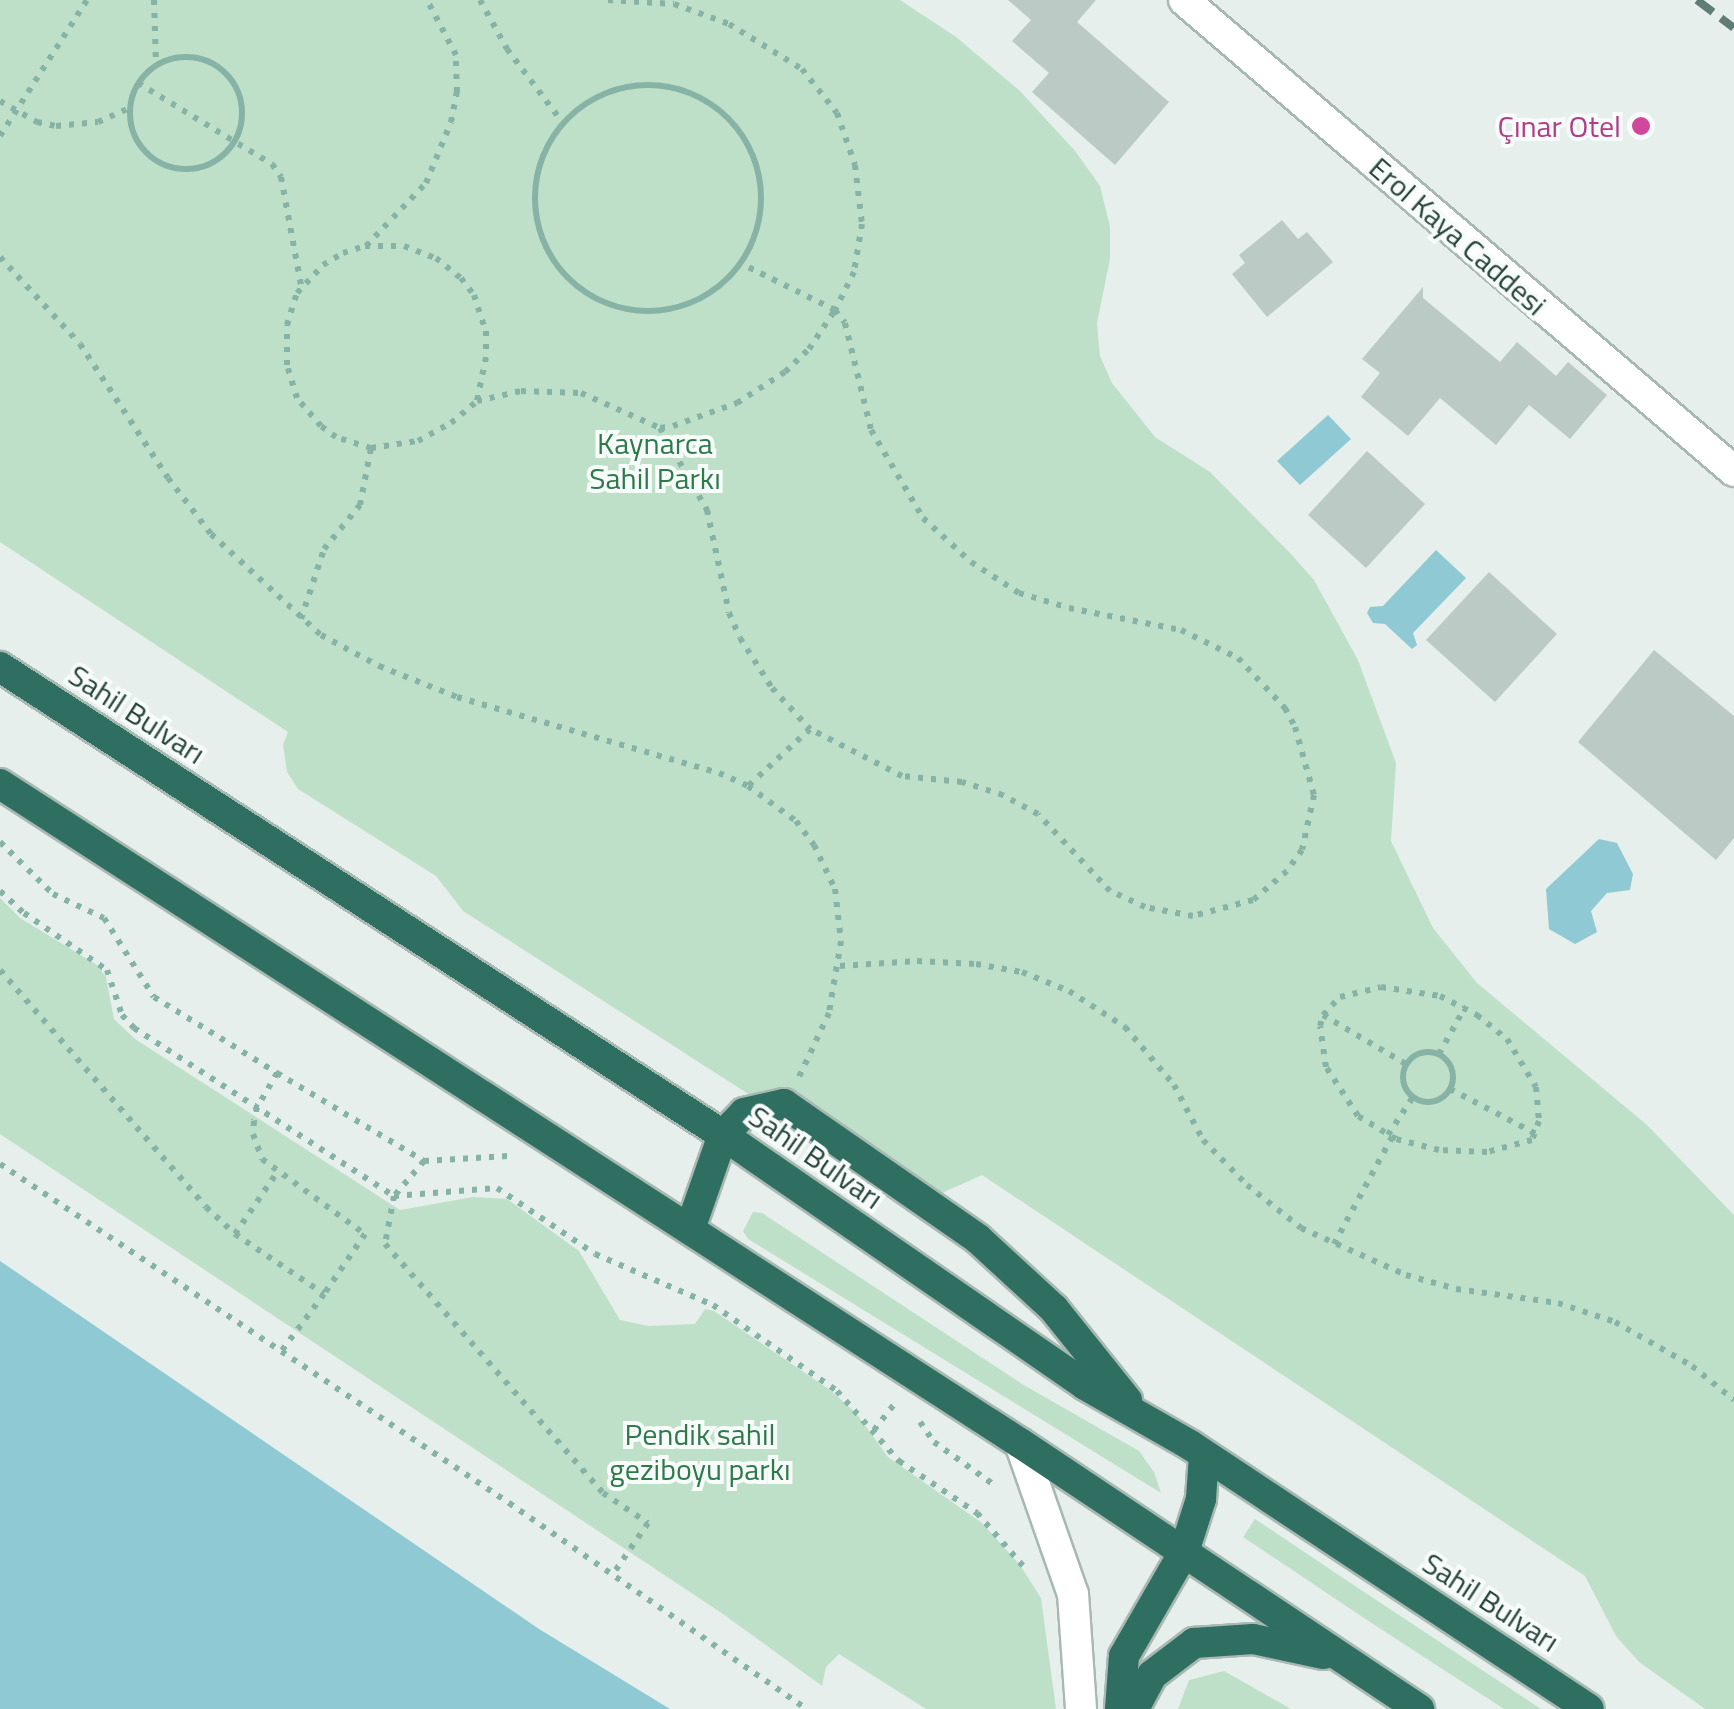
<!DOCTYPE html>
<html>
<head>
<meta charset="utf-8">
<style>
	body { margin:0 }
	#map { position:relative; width:1734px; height:1709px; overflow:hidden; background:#e6efeb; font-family:"Titillium Web",sans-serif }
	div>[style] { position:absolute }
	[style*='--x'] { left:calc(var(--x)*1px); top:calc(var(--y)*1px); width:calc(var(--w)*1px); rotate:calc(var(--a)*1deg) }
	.green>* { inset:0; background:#bfe0c8 }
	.water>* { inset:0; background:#8ec9d4 }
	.building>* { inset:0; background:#bbcac4 }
	.path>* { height:6px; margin-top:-3px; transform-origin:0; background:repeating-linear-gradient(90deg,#86b3a5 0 5px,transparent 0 13px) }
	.path>.ring { margin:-3px; padding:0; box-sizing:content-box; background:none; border:6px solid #86b3a5; border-radius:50% }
	.roads { filter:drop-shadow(2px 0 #a8b8b2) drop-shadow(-2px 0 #a8b8b2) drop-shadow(0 2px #a8b8b2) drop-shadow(0 -2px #a8b8b2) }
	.street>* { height:30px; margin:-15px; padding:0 15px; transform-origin:15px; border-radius:15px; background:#fff }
	.highway>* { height:30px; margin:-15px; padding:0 15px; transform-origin:15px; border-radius:15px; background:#2f6f62 }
	.rail>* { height:8px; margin-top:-4px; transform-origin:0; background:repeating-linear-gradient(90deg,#5f7d75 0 20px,transparent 0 30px) }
	.dots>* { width:28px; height:28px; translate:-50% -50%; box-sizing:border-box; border:5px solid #f7fbf9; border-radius:50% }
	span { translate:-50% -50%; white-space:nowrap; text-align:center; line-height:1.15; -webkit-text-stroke:8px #f7fbf9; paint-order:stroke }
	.hotel-label { font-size:30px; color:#b23c85 }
	.right { translate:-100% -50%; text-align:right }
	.street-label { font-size:30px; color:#24423a }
	.park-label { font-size:30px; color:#2d7a4b }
</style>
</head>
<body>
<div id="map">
	<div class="green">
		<i style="clip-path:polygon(0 0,900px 0,956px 37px,1019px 90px,1076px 152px,1100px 186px,1110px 227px,1110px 259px,1097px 323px,1100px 356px,1112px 383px,1155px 437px,1210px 472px,1291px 554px,1314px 580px,1358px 660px,1396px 763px,1391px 841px,1433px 928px,1477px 983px,1647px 1125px,1734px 1215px,1734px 1709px,1705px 1709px,1639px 1662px,1616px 1636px,1585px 1576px,982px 1175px,942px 1193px,929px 1190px,786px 1118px,463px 911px,436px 876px,298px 789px,287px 772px,283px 745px,288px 732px,0 542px)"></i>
		<i style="clip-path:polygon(0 898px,20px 918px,97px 965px,106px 977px,114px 1019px,135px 1039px,400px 1210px,473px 1197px,507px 1199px,579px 1251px,620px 1320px,648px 1326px,695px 1324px,705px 1309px,714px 1311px,830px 1390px,856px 1413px,888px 1457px,982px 1523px,1020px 1565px,1041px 1598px,1056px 1709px,926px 1709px,839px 1654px,826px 1667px,822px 1686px,723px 1614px,0 1134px)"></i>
		<i style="clip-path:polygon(753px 1212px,762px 1213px,1022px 1384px,1139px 1451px,1154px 1472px,1161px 1493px,748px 1239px,743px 1231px)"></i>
		<i style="clip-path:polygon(1255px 1519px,1355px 1586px,1541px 1709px,1504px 1709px,1370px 1622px,1243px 1537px)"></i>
		<i style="clip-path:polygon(1224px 1671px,1277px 1701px,1291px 1709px,1178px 1709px,1189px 1680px)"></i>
	</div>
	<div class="water">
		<i style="clip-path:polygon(1328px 415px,1351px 439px,1300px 485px,1277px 461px)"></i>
		<i style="clip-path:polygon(1436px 550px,1466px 578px,1413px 633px,1417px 645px,1412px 649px,1385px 624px,1373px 623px,1367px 613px,1370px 607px,1383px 606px)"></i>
		<i style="clip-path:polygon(1599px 839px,1617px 843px,1633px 874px,1630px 890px,1607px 893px,1591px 911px,1597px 932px,1575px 944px,1549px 929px,1546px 889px)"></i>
		<i style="clip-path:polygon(0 1261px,539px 1629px,670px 1709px,0 1709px)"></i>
	</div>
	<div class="building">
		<i style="clip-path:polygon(1008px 0,1096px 0,1077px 22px,1169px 102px,1115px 165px,1032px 92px,1049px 73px,1012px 41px,1031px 20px)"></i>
		<i style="clip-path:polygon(1282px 220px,1298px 239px,1307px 232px,1333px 262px,1267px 317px,1232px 274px,1245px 263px,1239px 255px)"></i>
		<i style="clip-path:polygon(1423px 287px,1423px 298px,1500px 362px,1517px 342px,1556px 376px,1568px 362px,1607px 395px,1570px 439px,1529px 405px,1496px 445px,1440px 398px,1408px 436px,1361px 397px,1380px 373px,1362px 359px)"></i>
		<i style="clip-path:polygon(1367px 451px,1425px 504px,1366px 568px,1308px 515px)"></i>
		<i style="clip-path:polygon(1489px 572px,1557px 634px,1495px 702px,1426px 640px)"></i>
		<i style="clip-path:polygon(1654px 650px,1734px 716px,1734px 838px,1716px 860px,1578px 742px)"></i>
	</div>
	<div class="path">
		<i style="--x:154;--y:0;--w:64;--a:88.2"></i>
		<i style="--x:480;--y:0;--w:56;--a:61.1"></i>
		<i style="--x:507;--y:49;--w:93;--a:52.9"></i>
		<i style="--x:608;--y:0;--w:66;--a:3.5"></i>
		<i style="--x:674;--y:4;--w:59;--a:20"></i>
		<i style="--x:729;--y:24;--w:86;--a:31.7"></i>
		<i style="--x:802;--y:69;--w:56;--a:51.5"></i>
		<i style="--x:837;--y:113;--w:55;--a:70.9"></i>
		<i style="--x:855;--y:165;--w:59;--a:83.2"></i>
		<i style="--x:862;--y:224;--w:49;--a:99.5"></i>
		<i style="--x:854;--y:272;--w:42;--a:116.6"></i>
		<i style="--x:835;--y:310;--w:16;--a:52"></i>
		<i style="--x:845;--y:323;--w:110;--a:76.3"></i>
		<i style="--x:871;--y:430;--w:102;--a:59.4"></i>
		<i style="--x:923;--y:518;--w:65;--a:42.5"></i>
		<i style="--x:971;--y:562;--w:57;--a:32.9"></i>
		<i style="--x:1019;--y:593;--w:52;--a:16.7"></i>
		<i style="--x:1069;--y:608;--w:114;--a:11.1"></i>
		<i style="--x:1181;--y:630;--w:64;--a:26.2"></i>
		<i style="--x:1238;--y:658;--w:69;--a:46.8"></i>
		<i style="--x:1285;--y:708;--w:21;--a:62"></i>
		<i style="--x:1295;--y:727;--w:71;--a:74.4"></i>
		<i style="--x:1314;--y:795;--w:56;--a:102.3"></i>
		<i style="--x:1302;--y:850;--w:26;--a:126"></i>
		<i style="--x:1287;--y:871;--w:45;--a:139.5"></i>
		<i style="--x:1253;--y:900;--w:62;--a:165.1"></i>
		<i style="--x:1193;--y:916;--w:49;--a:-169.4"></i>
		<i style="--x:1145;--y:907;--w:38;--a:-155"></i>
		<i style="--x:1110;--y:891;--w:105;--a:-133.1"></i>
		<i style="--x:1038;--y:814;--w:40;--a:-152"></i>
		<i style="--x:1003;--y:795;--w:43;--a:-162.4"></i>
		<i style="--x:962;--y:782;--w:60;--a:-174.3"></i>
		<i style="--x:902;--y:776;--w:103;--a:-152.9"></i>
		<i style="--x:810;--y:729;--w:84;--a:137.4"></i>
		<i class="ring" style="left:130px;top:57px;width:106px;height:106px"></i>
		<i style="--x:138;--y:83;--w:157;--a:31.2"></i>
		<i style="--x:272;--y:164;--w:16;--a:55"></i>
		<i style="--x:281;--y:177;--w:110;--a:79.5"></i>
		<i class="ring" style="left:535px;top:85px;width:220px;height:220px"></i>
		<i style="--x:0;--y:101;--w:43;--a:29.6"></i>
		<i style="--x:37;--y:122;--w:19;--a:12"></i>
		<i style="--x:56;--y:126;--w:42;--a:-5.4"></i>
		<i style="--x:98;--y:122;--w:34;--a:-24"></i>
		<i style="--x:0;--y:136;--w:161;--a:-57.4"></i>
		<i style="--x:366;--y:246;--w:87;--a:-46.4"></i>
		<i style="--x:426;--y:183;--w:66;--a:-67.7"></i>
		<i style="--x:451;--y:122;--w:31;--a:-79"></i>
		<i style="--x:457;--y:92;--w:37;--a:-92"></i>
		<i style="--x:456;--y:55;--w:62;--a:-117.8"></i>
		<i style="--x:0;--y:257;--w:118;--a:47.4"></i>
		<i style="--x:80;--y:344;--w:160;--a:56.7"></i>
		<i style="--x:168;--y:478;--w:71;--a:52.5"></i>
		<i style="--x:211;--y:534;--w:149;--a:42.6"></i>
		<i style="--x:321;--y:635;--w:66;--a:28.1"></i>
		<i style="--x:379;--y:666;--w:84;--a:21.7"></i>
		<i style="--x:457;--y:697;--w:273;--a:16.2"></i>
		<i style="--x:719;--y:773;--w:32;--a:24"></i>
		<i style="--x:748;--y:786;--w:59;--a:36.1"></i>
		<i style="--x:796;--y:821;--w:30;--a:53"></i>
		<i style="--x:814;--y:845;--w:49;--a:64.5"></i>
		<i style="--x:835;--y:889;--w:52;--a:83.4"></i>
		<i style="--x:841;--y:941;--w:73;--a:99.5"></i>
		<i style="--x:829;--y:1013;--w:71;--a:115.1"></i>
		<i style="--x:660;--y:428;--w:95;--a:60.2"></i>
		<i style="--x:707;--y:510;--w:105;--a:77.9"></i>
		<i style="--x:729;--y:613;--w:27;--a:66"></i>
		<i style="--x:740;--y:638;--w:59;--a:57.4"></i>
		<i style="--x:772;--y:688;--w:56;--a:47.2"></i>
		<i style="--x:371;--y:448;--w:37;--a:-163"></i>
		<i style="--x:336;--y:437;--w:19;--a:-144"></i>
		<i style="--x:321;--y:426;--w:37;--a:-131"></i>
		<i style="--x:297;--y:398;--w:34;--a:-107"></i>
		<i style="--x:287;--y:365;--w:40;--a:-90"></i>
		<i style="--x:287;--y:325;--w:34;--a:-73"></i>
		<i style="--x:297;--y:293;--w:38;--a:-47"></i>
		<i style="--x:323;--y:265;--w:23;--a:-31"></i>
		<i style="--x:343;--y:253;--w:23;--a:-18"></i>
		<i style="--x:365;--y:246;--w:39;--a:0"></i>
		<i style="--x:404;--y:246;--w:34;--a:21"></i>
		<i style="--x:436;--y:258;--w:32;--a:39"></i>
		<i style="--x:461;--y:278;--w:21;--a:53"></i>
		<i style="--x:474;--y:295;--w:38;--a:72"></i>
		<i style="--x:486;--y:331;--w:26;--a:90"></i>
		<i style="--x:486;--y:357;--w:45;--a:101.6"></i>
		<i style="--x:301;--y:619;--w:74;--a:-71.8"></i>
		<i style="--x:324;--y:549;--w:57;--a:-50.7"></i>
		<i style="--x:360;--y:505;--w:58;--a:-79.1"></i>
		<i style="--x:371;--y:448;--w:48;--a:-8.5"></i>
		<i style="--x:418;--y:441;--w:38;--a:-29"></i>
		<i style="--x:451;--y:423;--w:34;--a:-40"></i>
		<i style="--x:477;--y:401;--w:45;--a:-12.8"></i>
		<i style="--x:521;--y:391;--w:60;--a:1.9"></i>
		<i style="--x:581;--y:393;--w:86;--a:23.9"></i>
		<i style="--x:660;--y:428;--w:13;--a:-9"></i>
		<i style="--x:673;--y:426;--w:68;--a:-19.8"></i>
		<i style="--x:737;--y:403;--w:57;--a:-32.9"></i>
		<i style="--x:785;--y:372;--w:33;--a:-44"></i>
		<i style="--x:809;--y:349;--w:47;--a:-56.3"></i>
		<i style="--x:835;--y:310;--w:106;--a:-153.7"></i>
		<i style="--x:0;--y:842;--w:74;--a:44.5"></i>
		<i style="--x:53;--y:894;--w:56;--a:25.2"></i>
		<i style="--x:104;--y:918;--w:93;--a:57.7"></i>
		<i style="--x:154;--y:997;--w:145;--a:31.7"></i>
		<i style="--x:277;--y:1073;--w:171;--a:30.9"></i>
		<i style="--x:424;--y:1161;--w:84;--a:-3.4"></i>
		<i style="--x:0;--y:891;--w:33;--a:43"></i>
		<i style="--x:24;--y:913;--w:101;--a:34.5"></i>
		<i style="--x:107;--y:970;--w:47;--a:71.6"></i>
		<i style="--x:122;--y:1015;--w:18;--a:47"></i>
		<i style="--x:134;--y:1028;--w:310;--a:32.9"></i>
		<i style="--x:394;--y:1196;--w:49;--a:100.6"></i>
		<i style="--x:385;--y:1244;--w:331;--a:48.8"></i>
		<i style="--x:603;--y:1493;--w:54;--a:33.7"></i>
		<i style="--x:648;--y:1523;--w:62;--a:124.5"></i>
		<i style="--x:840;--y:966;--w:77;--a:-3.7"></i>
		<i style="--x:917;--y:961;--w:59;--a:2.9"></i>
		<i style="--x:976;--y:964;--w:47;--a:9.9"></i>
		<i style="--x:1022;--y:972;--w:51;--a:22"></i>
		<i style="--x:1069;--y:991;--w:67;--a:32.7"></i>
		<i style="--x:1125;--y:1027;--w:76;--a:49.8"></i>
		<i style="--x:1174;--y:1085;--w:62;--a:62.2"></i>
		<i style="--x:1203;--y:1140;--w:63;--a:45.6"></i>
		<i style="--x:1247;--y:1185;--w:69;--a:38.5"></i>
		<i style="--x:1301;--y:1228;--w:115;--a:24.1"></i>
		<i style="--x:1406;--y:1275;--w:52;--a:15.6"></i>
		<i style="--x:1456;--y:1289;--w:103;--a:7.8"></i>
		<i style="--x:1558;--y:1303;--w:60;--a:18.4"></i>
		<i style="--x:1615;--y:1322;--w:89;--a:29.7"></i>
		<i style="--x:1692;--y:1366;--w:54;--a:39"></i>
		<i style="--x:0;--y:970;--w:314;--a:49"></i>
		<i style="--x:206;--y:1207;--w:40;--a:43"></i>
		<i style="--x:235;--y:1234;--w:107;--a:34"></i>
		<i style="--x:324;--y:1294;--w:74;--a:126.7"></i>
		<i style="--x:1381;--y:987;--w:60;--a:8.7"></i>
		<i style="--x:1440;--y:996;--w:42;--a:27.2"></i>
		<i style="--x:1477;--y:1015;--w:38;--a:39"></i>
		<i style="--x:1507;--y:1039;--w:56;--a:58.9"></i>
		<i style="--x:1536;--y:1087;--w:34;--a:85"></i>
		<i style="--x:1539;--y:1121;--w:20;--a:110"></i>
		<i style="--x:1532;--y:1140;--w:47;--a:165.1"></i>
		<i style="--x:1487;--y:1152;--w:48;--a:-177.6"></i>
		<i style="--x:1439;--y:1150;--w:44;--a:-165.7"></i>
		<i style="--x:1396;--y:1139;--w:44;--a:-148.8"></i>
		<i style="--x:1358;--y:1116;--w:59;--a:-123.1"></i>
		<i style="--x:1326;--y:1067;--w:41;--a:-98.3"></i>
		<i style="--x:1320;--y:1026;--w:11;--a:-75"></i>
		<i style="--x:1323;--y:1015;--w:25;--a:-47"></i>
		<i style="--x:1340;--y:997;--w:42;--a:-13.7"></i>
		<i style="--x:1323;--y:1015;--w:96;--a:30.6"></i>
		<i class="ring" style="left:1403px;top:1052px;width:44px;height:44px"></i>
		<i style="--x:1439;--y:1054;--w:54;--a:-61"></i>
		<i style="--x:277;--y:1073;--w:39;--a:120"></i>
		<i style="--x:257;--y:1107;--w:14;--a:102"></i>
		<i style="--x:254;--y:1121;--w:13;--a:94"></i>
		<i style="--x:253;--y:1134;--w:27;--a:70"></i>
		<i style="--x:262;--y:1159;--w:127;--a:36.1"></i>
		<i style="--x:365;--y:1234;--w:73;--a:124.3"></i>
		<i style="--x:1450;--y:1089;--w:97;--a:27.6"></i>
		<i style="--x:1388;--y:1135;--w:45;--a:-56.7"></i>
		<i style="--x:424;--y:1161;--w:46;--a:130.6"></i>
		<i style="--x:394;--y:1196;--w:103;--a:-4.4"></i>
		<i style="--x:497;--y:1188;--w:118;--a:34"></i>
		<i style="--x:595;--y:1254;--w:129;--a:23.4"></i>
		<i style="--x:713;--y:1305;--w:151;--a:34.7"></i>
		<i style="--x:837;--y:1391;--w:94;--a:48.5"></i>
		<i style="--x:899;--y:1461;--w:94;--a:33.7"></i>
		<i style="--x:977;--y:1513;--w:72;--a:49"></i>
		<i style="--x:0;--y:1164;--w:612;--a:33.66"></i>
		<i style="--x:509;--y:1503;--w:361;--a:34.7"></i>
		<i style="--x:235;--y:1234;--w:76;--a:-55.7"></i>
		<i style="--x:1334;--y:1244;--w:122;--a:-61.5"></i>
		<i style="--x:920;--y:1422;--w:24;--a:55"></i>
		<i style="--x:934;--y:1442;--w:77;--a:35.5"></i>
		<i style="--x:874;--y:1430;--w:33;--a:-52"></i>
	</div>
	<div class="roads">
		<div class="street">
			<i style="--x:1184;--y:0;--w:724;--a:40.58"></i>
			<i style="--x:1020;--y:1443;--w:160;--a:70.7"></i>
			<i style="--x:1073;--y:1594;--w:115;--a:86"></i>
		</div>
		<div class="highway">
			<i style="--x:0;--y:667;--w:861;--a:32.92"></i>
			<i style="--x:723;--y:1135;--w:440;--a:34.6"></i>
			<i style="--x:1085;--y:1385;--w:121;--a:29.7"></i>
			<i style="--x:1190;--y:1445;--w:478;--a:33.5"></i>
			<i style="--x:0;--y:784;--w:1214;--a:32.87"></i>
			<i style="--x:1020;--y:1443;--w:480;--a:33.7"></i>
			<i style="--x:690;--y:1229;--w:100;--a:-70.7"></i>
			<i style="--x:723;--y:1135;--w:30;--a:-46"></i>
			<i style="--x:744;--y:1113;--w:41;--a:-12.7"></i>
			<i style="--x:784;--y:1104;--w:236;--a:34.8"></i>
			<i style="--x:978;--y:1239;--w:103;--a:42.6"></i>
			<i style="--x:1054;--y:1309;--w:117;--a:51.3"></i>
			<i style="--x:1120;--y:1709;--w:53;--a:-85.7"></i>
			<i style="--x:1124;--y:1656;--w:120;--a:-60"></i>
			<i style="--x:1184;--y:1552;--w:56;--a:-72.2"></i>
			<i style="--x:1201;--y:1499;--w:44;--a:-86.1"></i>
			<i style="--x:1134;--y:1709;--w:38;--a:-62"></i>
			<i style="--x:1152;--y:1675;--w:53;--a:-37.3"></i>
			<i style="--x:1194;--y:1643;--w:59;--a:-3.9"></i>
			<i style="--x:1253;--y:1639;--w:72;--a:12.1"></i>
		</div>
	</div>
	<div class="rail">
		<i style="--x:1697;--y:0;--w:46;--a:37.1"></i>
	</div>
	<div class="dots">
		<i style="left:1641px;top:126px;background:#d1479c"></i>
	</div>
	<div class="hotel-label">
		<span class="right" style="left:1621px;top:126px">Çınar Otel</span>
	</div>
	<div class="street-label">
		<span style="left:1458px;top:236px;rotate:41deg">Erol Kaya Caddesi</span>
		<span style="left:137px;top:714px;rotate:33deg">Sahil Bulvarı</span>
		<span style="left:816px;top:1157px;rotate:35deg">Sahil Bulvarı</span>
		<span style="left:1491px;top:1602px;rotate:33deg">Sahil Bulvarı</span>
	</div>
	<div class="park-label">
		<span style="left:655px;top:460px">Kaynarca<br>Sahil Parkı</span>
		<span style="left:700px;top:1451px">Pendik sahil<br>geziboyu parkı</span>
	</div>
</div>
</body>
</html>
